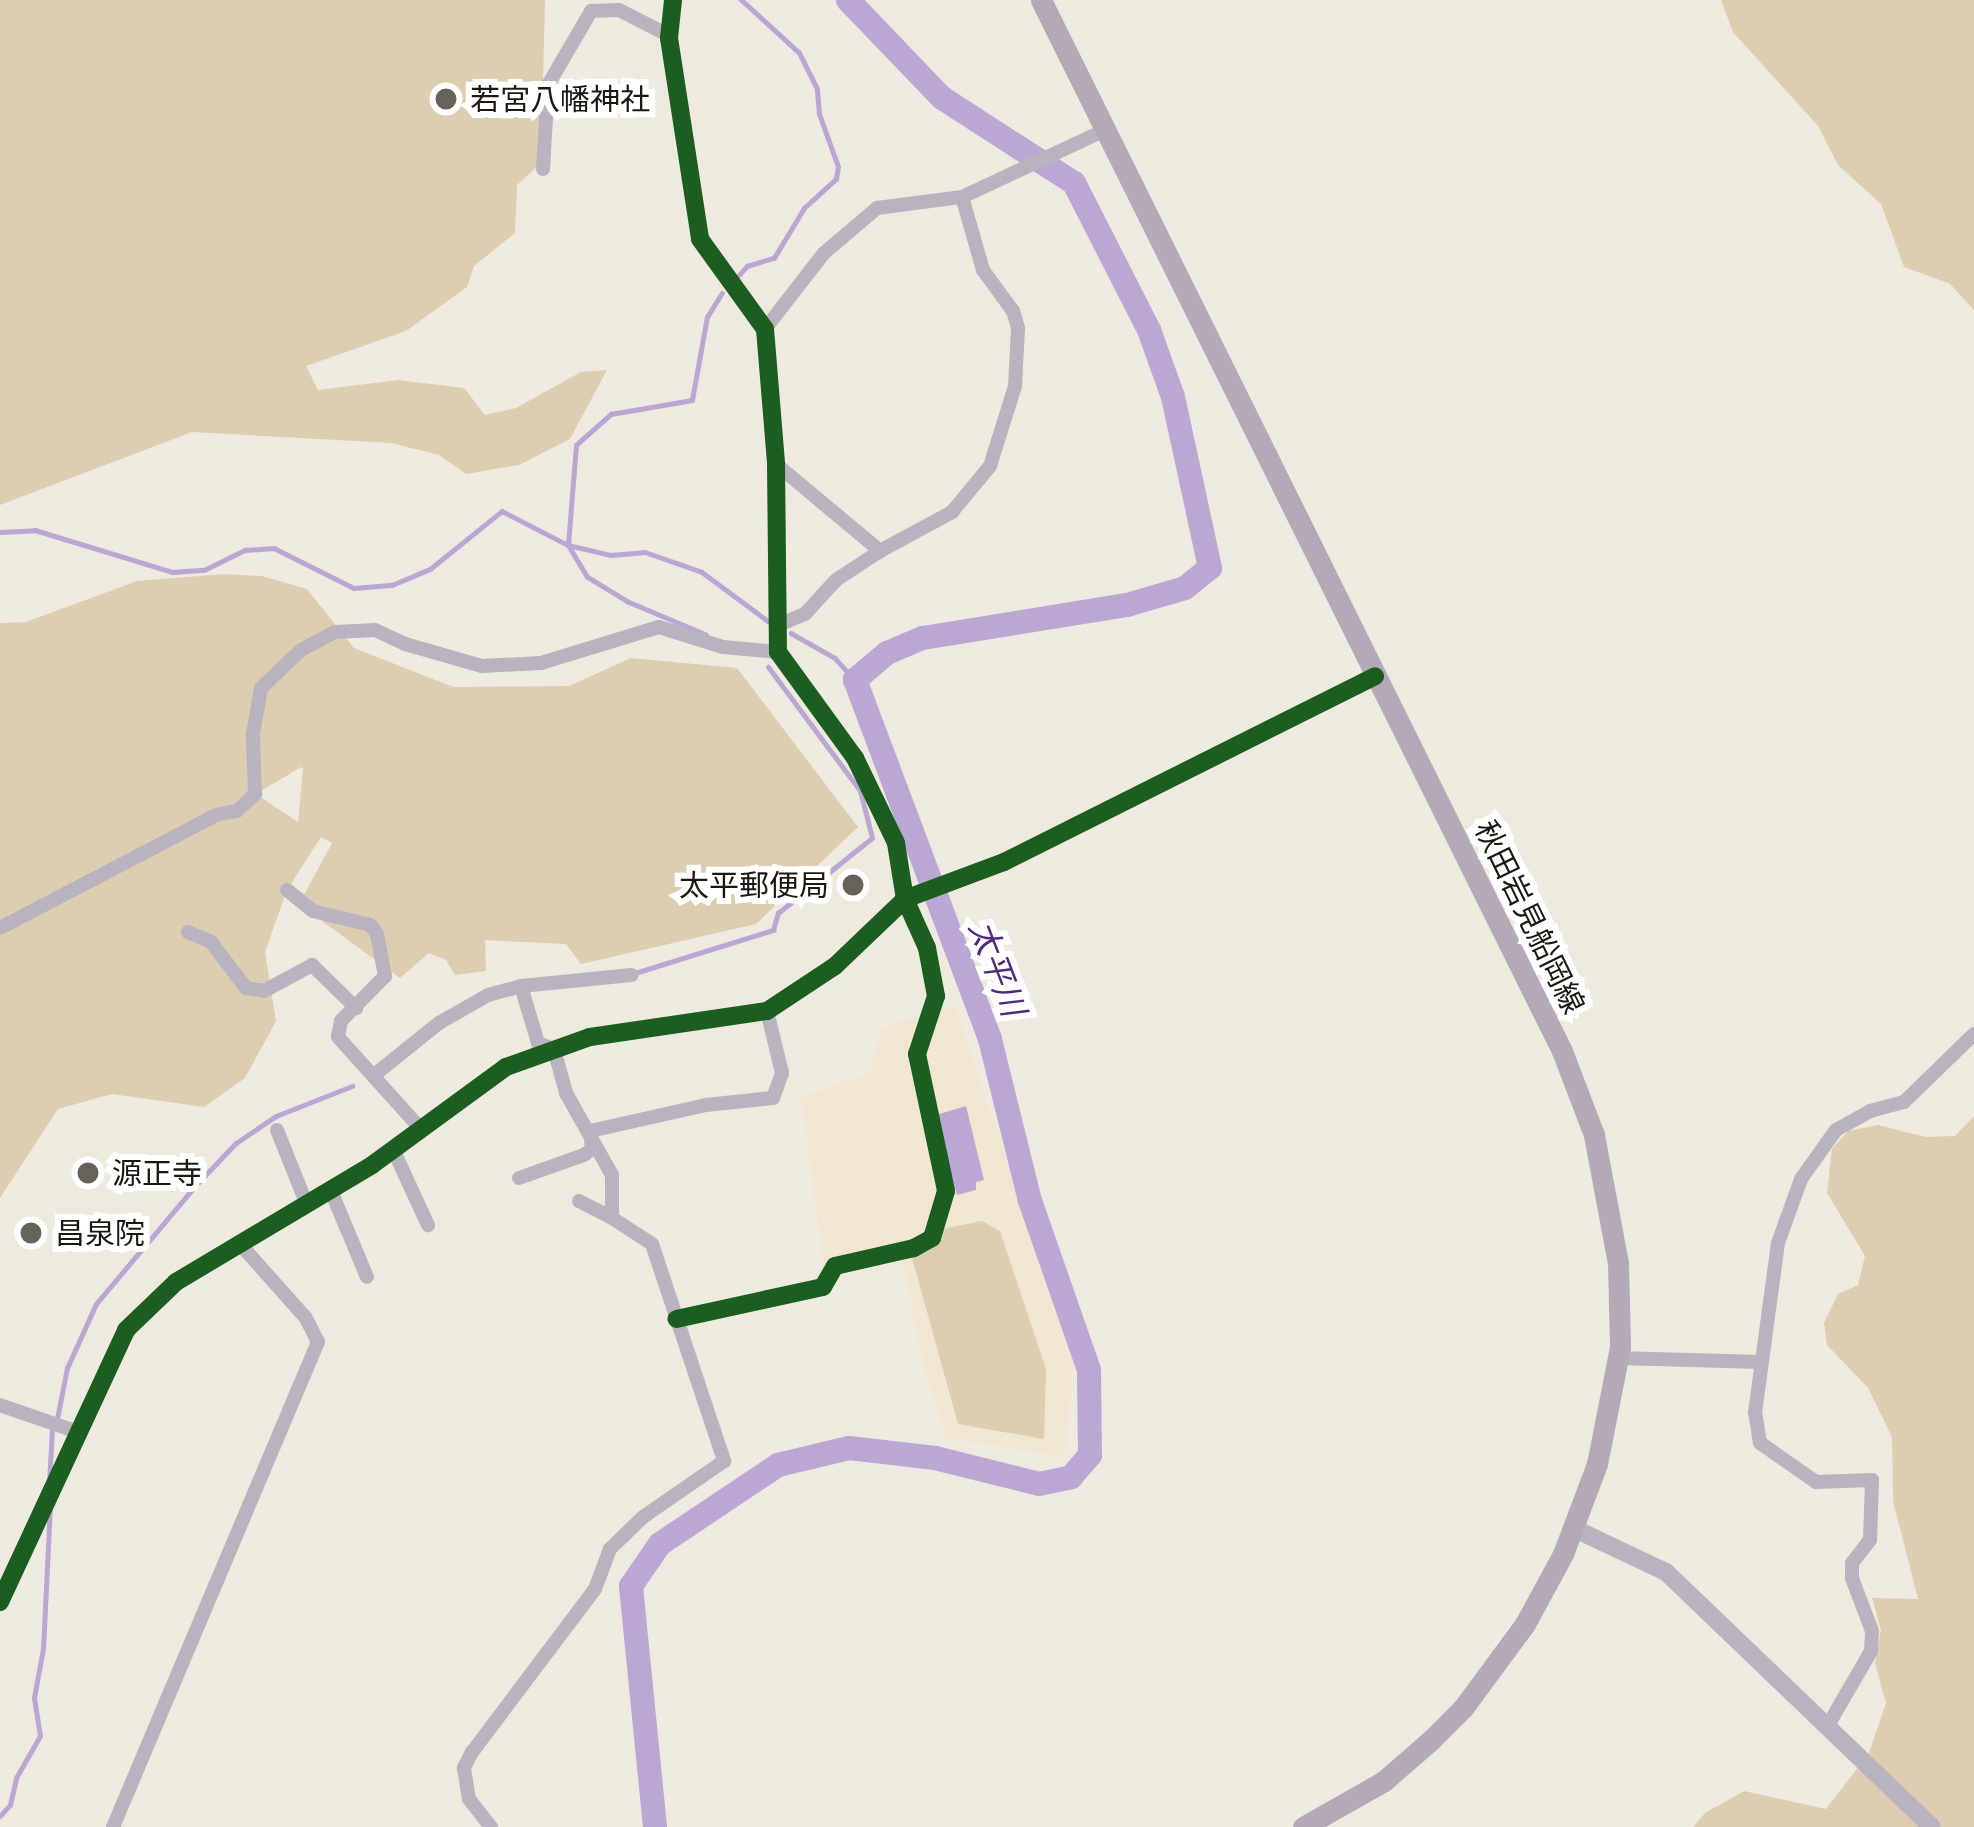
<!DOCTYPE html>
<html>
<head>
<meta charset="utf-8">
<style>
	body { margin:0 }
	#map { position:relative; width:1974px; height:1827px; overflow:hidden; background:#efeadf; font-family:Mulish,"Noto Sans JP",sans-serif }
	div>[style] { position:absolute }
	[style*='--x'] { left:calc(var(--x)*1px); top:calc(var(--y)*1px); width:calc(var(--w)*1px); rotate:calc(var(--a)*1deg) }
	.built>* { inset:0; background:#f1e6d2 }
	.green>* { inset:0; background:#ddceb1 }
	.water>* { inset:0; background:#bba7d4 }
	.stream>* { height:4.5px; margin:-2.25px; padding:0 2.25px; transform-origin:2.25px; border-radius:2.25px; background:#bba7d4 }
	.river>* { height:24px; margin:-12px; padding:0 12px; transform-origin:12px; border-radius:12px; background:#bba7d4 }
	.minor>* { height:14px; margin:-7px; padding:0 7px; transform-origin:7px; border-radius:7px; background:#b9b3c0 }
	.tertiary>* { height:18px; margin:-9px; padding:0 9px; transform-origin:9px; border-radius:9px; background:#b9b3c0 }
	.primary>* { height:21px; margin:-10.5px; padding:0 10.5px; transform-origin:10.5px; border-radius:10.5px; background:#b3a9b7 }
	.cycleway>* { height:18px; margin:-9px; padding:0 9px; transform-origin:9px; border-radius:9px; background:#1b5e20 }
	.dots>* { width:33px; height:33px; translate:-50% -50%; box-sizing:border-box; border:6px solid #fff; border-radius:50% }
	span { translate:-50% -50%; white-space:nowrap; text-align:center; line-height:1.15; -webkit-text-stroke:12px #fff; paint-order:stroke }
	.poi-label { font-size:30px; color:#1c1811 }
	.left { translate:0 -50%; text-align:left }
	.right { translate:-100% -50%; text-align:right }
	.street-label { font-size:30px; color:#1c1811 }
	.water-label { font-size:33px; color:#502a7d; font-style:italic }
</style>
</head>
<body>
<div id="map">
	<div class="built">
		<i style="clip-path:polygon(954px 1004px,1074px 1359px,1065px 1457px,946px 1438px,924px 1369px,900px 1247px,824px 1268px,801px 1097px,870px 1072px,882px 1028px)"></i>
	</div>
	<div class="green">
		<i style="clip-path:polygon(0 0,545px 0,541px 163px,517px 185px,515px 233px,474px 266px,467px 287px,406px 331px,306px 366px,318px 390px,398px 380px,464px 388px,485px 415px,516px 408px,581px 372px,607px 370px,570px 439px,519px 465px,466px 474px,439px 455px,391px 443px,192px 432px,0 505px)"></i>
		<i style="clip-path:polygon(1721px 0,1974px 0,1974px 310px,1950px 284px,1904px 267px,1881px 204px,1838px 165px,1818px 126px,1733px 32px)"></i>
		<i style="clip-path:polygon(evenodd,224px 574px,262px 576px,307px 589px,354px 648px,453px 687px,569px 686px,631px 658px,737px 668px,858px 827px,756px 924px,581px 964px,566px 944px,485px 940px,486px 971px,455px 975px,446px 960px,429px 953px,400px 978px,299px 904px,332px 843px,321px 837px,287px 890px,265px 952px,276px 1021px,245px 1078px,204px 1107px,112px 1094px,58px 1109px,0 1198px,0 623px,26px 622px,137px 581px,224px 574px,301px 767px,303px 768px,298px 822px,256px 794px,301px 767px)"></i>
		<i style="clip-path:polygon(1974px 1116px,1974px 1827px,1693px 1827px,1705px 1813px,1744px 1791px,1826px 1809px,1869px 1753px,1886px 1703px,1875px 1663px,1881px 1630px,1872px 1598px,1918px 1599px,1893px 1501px,1892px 1437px,1868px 1388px,1827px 1345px,1824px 1323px,1838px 1294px,1858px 1285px,1865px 1256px,1827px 1193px,1832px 1149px,1848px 1131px,1878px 1125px,1926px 1137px,1955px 1136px)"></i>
		<i style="clip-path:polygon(982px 1221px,1000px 1231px,1046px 1369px,1044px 1439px,958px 1424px,911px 1254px,943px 1229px)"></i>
	</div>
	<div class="water">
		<i style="clip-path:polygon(966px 1106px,984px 1180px,976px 1182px,976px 1190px,957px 1195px,936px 1115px)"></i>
	</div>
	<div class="stream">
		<i style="--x:739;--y:275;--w:12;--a:-48"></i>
		<i style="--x:747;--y:266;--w:28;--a:-17"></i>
		<i style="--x:774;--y:258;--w:58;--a:-59"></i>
		<i style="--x:804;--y:208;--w:43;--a:-42.2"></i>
		<i style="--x:836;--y:179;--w:12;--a:-81"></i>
		<i style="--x:838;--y:167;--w:56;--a:-109.7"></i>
		<i style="--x:819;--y:114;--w:25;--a:-95"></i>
		<i style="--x:817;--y:89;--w:40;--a:-116.6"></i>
		<i style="--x:799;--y:53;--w:79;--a:-137.6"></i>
		<i style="--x:0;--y:532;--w:35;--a:-3"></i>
		<i style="--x:35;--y:530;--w:143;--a:17"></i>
		<i style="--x:172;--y:572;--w:32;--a:-4"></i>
		<i style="--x:204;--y:570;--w:46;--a:-26"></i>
		<i style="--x:245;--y:550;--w:29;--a:-4"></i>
		<i style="--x:274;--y:548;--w:89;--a:26.6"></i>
		<i style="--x:354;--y:588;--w:38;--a:-5"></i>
		<i style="--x:392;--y:585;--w:41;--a:-22.8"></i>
		<i style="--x:430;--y:569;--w:92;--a:-38.9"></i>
		<i style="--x:502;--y:511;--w:74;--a:27.3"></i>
		<i style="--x:568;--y:545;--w:44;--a:13.1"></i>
		<i style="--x:611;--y:555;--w:34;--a:-5"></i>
		<i style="--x:645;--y:552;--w:60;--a:19.3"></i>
		<i style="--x:702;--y:572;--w:82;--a:36.6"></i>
		<i style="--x:791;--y:633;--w:51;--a:29.6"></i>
		<i style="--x:835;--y:658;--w:30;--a:48"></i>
		<i style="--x:706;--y:635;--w:85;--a:-157.1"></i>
		<i style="--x:628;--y:602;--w:48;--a:-148.6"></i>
		<i style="--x:587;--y:577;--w:37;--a:-121"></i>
		<i style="--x:568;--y:545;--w:100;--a:-85.4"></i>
		<i style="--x:576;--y:445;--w:47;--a:-41.5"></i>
		<i style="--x:611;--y:414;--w:82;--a:-9.8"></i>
		<i style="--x:692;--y:400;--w:84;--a:-79.8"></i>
		<i style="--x:707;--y:317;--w:28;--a:-58"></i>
		<i style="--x:635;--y:973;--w:145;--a:-17.3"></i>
		<i style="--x:773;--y:930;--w:18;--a:-74"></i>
		<i style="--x:778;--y:913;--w:120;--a:-38.6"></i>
		<i style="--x:872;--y:838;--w:49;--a:-104.3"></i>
		<i style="--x:860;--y:791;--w:154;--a:-126.6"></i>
		<i style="--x:57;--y:1419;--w:52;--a:-78.9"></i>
		<i style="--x:67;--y:1368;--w:70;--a:-65.6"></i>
		<i style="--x:96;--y:1304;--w:154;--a:-50"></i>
		<i style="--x:195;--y:1186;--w:59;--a:-46.4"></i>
		<i style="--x:236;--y:1143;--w:48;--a:-34"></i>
		<i style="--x:276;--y:1116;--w:82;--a:-21.5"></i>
		<i style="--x:49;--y:1483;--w:54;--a:-86.8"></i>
		<i style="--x:0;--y:1816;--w:15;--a:-48"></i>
		<i style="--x:10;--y:1805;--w:28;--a:-77"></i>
		<i style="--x:16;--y:1778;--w:48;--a:-60.3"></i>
		<i style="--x:40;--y:1736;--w:38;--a:-99"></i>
		<i style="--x:34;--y:1698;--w:50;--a:-79.6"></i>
		<i style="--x:43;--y:1649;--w:143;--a:-87.2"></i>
	</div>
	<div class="river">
		<i style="--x:655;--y:1827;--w:242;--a:-95.7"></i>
		<i style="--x:631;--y:1586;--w:51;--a:-55.4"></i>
		<i style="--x:660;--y:1544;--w:142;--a:-33.8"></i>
		<i style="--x:778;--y:1465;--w:73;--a:-13.5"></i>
		<i style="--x:849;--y:1448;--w:87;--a:6.6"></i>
		<i style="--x:935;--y:1458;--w:107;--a:14"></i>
		<i style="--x:1039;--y:1484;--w:33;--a:-12"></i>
		<i style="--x:1071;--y:1477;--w:29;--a:-49"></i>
		<i style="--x:1090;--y:1455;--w:85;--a:-90.7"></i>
		<i style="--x:1089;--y:1370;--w:179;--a:-109.2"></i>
		<i style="--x:1030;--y:1201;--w:167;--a:-103.9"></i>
		<i style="--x:990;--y:1039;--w:384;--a:-110.6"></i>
		<i style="--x:855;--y:680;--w:42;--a:-40.2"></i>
		<i style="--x:887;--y:653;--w:39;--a:-23"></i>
		<i style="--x:923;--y:638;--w:207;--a:-9.2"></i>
		<i style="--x:1127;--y:605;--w:60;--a:-16.3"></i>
		<i style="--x:1185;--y:588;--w:32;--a:-39"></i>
		<i style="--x:1210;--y:568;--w:175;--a:-102.2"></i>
		<i style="--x:1173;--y:397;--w:71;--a:-109.7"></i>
		<i style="--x:1149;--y:330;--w:165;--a:-117"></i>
		<i style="--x:1074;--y:183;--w:157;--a:-147.2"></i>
		<i style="--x:942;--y:98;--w:136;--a:-133.8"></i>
	</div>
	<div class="minor">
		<i style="--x:673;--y:0;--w:38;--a:96"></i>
		<i style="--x:669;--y:38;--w:203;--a:81.2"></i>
		<i style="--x:700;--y:239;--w:111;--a:54.2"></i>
		<i style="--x:765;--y:329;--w:135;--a:85.3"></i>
		<i style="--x:776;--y:464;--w:188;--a:89.4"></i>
		<i style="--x:778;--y:652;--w:131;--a:54"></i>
		<i style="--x:855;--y:758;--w:94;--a:64.2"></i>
		<i style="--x:896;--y:843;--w:57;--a:80.9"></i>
		<i style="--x:905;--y:899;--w:54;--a:65.8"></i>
		<i style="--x:927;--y:948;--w:49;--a:79.4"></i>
		<i style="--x:936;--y:996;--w:61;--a:108.1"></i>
		<i style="--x:917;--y:1054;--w:140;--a:78"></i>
		<i style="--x:946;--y:1191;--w:49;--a:106.6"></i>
		<i style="--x:932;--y:1238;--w:21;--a:151"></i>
		<i style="--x:914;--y:1248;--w:81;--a:167.2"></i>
		<i style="--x:835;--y:1266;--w:24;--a:120"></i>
		<i style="--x:823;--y:1287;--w:150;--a:167.7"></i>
		<i style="--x:543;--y:169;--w:84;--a:-86.6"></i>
		<i style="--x:548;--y:85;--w:86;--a:-59.8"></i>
		<i style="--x:591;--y:11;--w:28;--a:-2"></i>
		<i style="--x:619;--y:10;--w:55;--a:27"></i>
		<i style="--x:765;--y:329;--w:96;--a:-52.2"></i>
		<i style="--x:824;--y:253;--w:70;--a:-40.3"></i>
		<i style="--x:877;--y:208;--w:86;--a:-7.4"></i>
		<i style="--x:962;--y:197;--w:158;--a:-25.1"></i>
		<i style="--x:776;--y:464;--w:136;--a:39.9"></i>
		<i style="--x:781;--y:624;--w:26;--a:-23"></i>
		<i style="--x:805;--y:614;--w:46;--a:-47.6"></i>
		<i style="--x:836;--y:580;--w:53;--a:-33.4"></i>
		<i style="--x:880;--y:551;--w:82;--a:-28.4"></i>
		<i style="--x:952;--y:512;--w:60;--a:-50.4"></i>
		<i style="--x:990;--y:466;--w:84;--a:-72.6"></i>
		<i style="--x:1015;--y:386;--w:58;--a:-87"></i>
		<i style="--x:1018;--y:328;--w:18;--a:-106"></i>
		<i style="--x:1013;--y:311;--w:51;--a:-126.2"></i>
		<i style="--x:983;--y:270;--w:76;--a:-106"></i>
		<i style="--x:287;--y:890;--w:33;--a:39"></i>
		<i style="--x:313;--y:911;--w:59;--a:13.8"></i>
		<i style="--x:370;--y:925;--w:11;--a:52"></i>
		<i style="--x:377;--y:934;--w:43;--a:79.2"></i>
		<i style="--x:385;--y:976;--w:63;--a:134.4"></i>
		<i style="--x:341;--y:1021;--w:16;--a:101"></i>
		<i style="--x:338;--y:1037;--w:122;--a:48"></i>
		<i style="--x:0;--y:928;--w:244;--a:-27.6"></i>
		<i style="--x:216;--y:815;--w:21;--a:-11"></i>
		<i style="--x:237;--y:811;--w:25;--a:-43"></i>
		<i style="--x:255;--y:794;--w:60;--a:-91.9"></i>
		<i style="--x:253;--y:734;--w:47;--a:-80.1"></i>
		<i style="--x:261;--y:688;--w:55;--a:-43.5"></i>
		<i style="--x:301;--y:650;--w:38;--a:-28"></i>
		<i style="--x:335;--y:632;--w:40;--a:-2.9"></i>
		<i style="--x:375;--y:630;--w:33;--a:25"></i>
		<i style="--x:405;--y:644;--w:80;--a:15.9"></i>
		<i style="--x:482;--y:666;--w:59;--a:-2.9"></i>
		<i style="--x:541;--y:663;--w:123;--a:-17"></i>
		<i style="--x:659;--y:627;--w:67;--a:17.4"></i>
		<i style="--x:723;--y:647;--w:55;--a:5.2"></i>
		<i style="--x:188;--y:932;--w:25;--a:23"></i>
		<i style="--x:211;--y:942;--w:58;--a:52.7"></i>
		<i style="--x:246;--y:988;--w:18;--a:9"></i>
		<i style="--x:264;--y:991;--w:55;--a:-28.4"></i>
		<i style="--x:312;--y:965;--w:62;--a:44.3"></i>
		<i style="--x:521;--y:986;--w:111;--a:-5.7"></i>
		<i style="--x:373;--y:1076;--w:85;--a:-38.8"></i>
		<i style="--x:439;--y:1023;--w:56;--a:-29.7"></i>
		<i style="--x:488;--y:995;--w:34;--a:-15"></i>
		<i style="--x:521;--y:986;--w:59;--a:73.4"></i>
		<i style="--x:538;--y:1043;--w:17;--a:21"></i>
		<i style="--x:554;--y:1049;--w:46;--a:74.7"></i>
		<i style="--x:566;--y:1093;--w:94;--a:60.7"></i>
		<i style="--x:612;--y:1175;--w:43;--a:90"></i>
		<i style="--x:612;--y:1218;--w:48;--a:33"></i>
		<i style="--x:652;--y:1244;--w:229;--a:71.6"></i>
		<i style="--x:724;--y:1461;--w:98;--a:145.3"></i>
		<i style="--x:643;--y:1517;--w:46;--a:135.9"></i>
		<i style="--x:610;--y:1549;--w:43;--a:110.6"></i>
		<i style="--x:595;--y:1589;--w:204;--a:127"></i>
		<i style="--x:472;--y:1752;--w:18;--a:117"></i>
		<i style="--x:464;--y:1768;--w:31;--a:81"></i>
		<i style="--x:469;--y:1799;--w:36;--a:52"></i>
		<i style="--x:277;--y:1130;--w:81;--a:68.2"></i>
		<i style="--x:393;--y:1149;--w:84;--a:65.3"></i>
		<i style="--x:519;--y:1178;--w:69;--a:-19.5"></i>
		<i style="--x:584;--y:1155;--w:10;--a:-37"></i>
		<i style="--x:592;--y:1149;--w:18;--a:-96"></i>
		<i style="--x:590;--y:1131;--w:119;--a:-12.6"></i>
		<i style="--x:706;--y:1105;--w:67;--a:-6"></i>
		<i style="--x:773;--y:1098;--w:27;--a:-70"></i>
		<i style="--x:782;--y:1073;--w:64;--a:-103.6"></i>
		<i style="--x:331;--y:1191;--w:93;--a:67.3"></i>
		<i style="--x:579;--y:1201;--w:37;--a:27"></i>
		<i style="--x:1618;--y:1358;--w:143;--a:1.6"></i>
		<i style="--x:0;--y:1405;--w:83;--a:19.1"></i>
		<i style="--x:0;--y:1602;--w:300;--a:-65.1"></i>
		<i style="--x:126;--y:1330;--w:69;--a:-43.8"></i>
		<i style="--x:176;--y:1282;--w:228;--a:-30.8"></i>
		<i style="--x:372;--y:1165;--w:166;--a:-36.2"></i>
		<i style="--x:506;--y:1067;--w:89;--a:-19.7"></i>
		<i style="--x:590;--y:1037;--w:179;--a:-8.4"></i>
		<i style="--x:767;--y:1011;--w:82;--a:-33.5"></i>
		<i style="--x:835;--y:966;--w:97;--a:-43.7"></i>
		<i style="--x:905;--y:899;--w:106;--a:-20.5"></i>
		<i style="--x:1004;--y:862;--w:415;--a:-26.6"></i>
		<i style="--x:1827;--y:1727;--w:88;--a:-59.9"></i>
		<i style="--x:1871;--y:1651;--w:20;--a:-87"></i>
		<i style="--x:1872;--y:1631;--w:57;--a:-110.7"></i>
		<i style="--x:1852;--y:1578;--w:15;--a:-90"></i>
		<i style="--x:1852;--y:1563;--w:29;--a:-52"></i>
		<i style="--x:1870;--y:1540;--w:60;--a:-88.1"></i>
		<i style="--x:1872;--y:1480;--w:56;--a:178"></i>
		<i style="--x:1816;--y:1482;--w:68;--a:-145.1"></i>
		<i style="--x:1760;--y:1443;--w:30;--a:-99"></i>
		<i style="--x:1755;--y:1413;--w:172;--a:-82.3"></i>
		<i style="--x:1778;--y:1243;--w:68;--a:-70.2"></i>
		<i style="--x:1801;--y:1179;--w:60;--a:-54.5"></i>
		<i style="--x:1836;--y:1130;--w:39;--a:-29"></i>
		<i style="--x:1870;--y:1111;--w:35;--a:-15"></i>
		<i style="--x:1904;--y:1102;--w:98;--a:-44.2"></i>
		<i style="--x:113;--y:1827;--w:527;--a:-67.09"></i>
		<i style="--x:318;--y:1342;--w:28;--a:-117"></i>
		<i style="--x:305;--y:1317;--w:99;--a:-131.7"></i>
	</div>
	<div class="tertiary">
		<i style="--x:1573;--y:1528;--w:103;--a:25.3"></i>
		<i style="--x:1666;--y:1572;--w:368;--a:43.8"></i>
	</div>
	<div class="primary">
		<i style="--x:1041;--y:0;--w:1173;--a:63.63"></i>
		<i style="--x:1562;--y:1051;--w:90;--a:69.1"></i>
		<i style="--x:1594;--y:1135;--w:130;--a:79.4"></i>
		<i style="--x:1618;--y:1263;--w:84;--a:88.6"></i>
		<i style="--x:1620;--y:1347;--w:119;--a:101.1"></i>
		<i style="--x:1597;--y:1464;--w:96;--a:110.7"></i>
		<i style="--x:1563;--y:1554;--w:80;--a:118.5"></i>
		<i style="--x:1525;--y:1624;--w:104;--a:126.4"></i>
		<i style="--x:1463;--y:1708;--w:45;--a:135"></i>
		<i style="--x:1431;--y:1740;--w:62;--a:138.9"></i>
		<i style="--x:1384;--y:1781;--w:93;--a:150.4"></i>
	</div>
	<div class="cycleway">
		<i style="--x:673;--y:0;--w:38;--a:96"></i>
		<i style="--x:669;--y:38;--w:203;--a:81.2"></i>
		<i style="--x:700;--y:239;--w:111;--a:54.2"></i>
		<i style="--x:765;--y:329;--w:135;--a:85.3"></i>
		<i style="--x:776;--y:464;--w:188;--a:89.4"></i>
		<i style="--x:778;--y:652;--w:131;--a:54"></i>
		<i style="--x:855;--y:758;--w:94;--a:64.2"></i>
		<i style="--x:896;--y:843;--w:57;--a:80.9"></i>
		<i style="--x:905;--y:899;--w:54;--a:65.8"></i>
		<i style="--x:927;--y:948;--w:49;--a:79.4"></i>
		<i style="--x:936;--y:996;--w:61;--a:108.1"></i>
		<i style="--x:917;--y:1054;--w:140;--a:78"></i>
		<i style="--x:946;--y:1191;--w:49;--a:106.6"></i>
		<i style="--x:932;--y:1238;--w:21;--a:151"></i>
		<i style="--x:914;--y:1248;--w:81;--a:167.2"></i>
		<i style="--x:835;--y:1266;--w:24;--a:120"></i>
		<i style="--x:823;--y:1287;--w:150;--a:167.7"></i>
		<i style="--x:0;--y:1602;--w:300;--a:-65.1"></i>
		<i style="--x:126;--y:1330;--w:69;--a:-43.8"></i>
		<i style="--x:176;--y:1282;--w:228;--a:-30.8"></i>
		<i style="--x:372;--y:1165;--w:166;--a:-36.2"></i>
		<i style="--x:506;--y:1067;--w:89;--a:-19.7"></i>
		<i style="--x:590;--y:1037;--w:179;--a:-8.4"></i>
		<i style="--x:767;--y:1011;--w:82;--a:-33.5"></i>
		<i style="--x:835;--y:966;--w:97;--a:-43.7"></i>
		<i style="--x:905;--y:899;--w:106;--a:-20.5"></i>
		<i style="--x:1004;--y:862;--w:415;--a:-26.6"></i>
	</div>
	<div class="dots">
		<i style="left:446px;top:99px;background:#666259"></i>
		<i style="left:853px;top:885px;background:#666259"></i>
		<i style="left:88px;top:1173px;background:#666259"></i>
		<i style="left:31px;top:1233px;background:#666259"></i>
	</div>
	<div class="poi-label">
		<span class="left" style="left:470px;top:99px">若宮八幡神社</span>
		<span class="right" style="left:829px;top:885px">太平郵便局</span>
		<span class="left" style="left:112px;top:1173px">源正寺</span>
		<span class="left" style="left:55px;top:1233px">昌泉院</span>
	</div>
	<div class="street-label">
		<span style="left:1530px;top:917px;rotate:64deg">秋田岩見船岡線</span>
	</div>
	<div class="water-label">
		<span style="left:998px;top:968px;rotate:69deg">太平川</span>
	</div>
</div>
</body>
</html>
